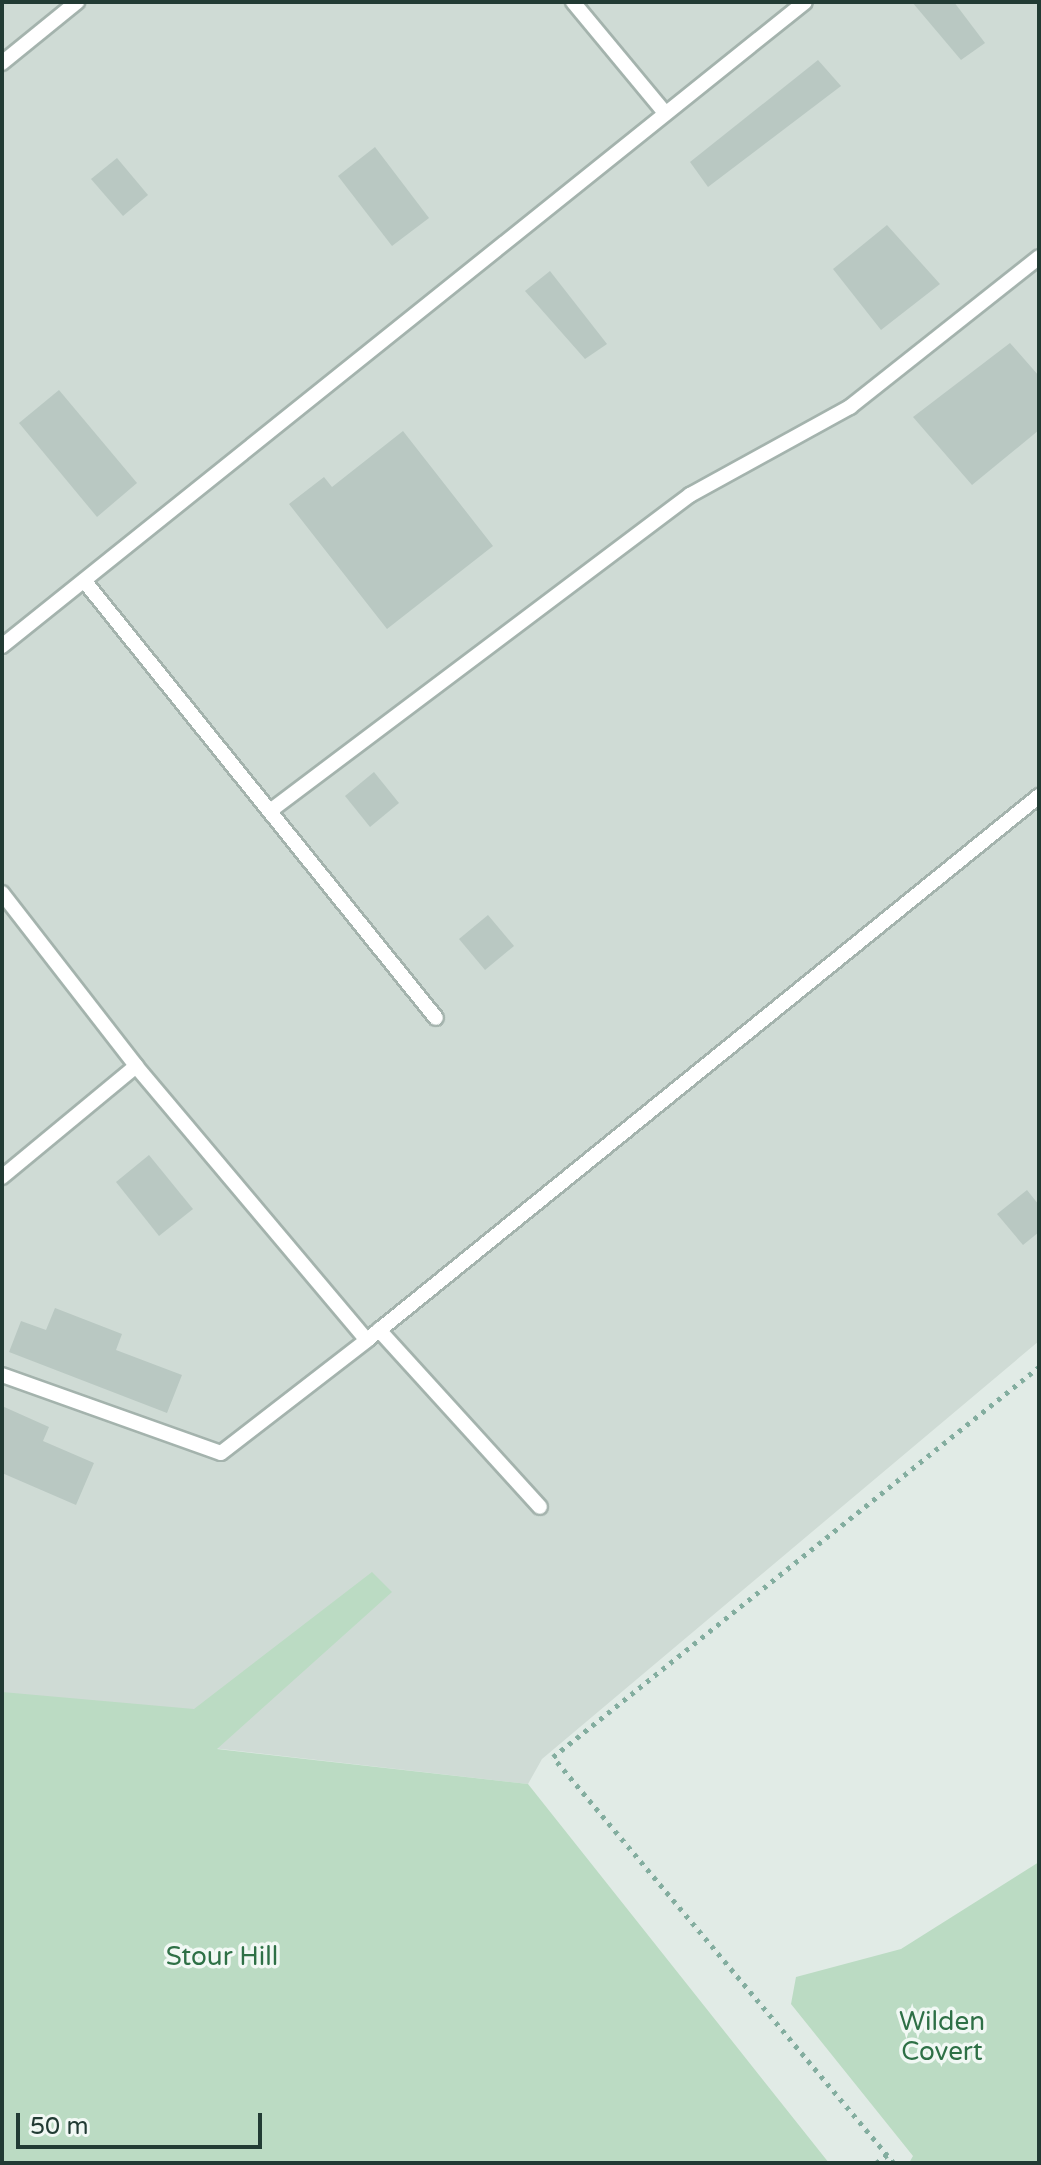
<!DOCTYPE html>
<html>
<head>
<meta charset="utf-8">
<style>
	body { margin:0 }
	#map { position:relative; width:1041px; height:2165px; overflow:hidden; background:#e1ebe6; font-family:"Varela Round",sans-serif }
	div>[style] { position:absolute }
	[style*='--x'] { left:calc(var(--x)*1px); top:calc(var(--y)*1px); width:calc(var(--w)*1px); rotate:calc(var(--a)*1deg) }
	.built>* { inset:0; background:#cfdbd5 }
	.green>* { inset:0; background:#bbdbc3 }
	.building>* { inset:0; background:#b9c8c2 }
	.path>* { height:5px; margin-top:-2.5px; transform-origin:0; background:repeating-linear-gradient(90deg,#83ad9f 0 4px,transparent 0 10px) }
	.roads { filter:drop-shadow(2px 0 #a4b3ad) drop-shadow(-2px 0 #a4b3ad) drop-shadow(0 2px #a4b3ad) drop-shadow(0 -2px #a4b3ad) }
	.service>* { height:14px; margin:-7px; padding:0 7px; transform-origin:7px; border-radius:7px; background:#fff }
	span { translate:-50% -50%; white-space:nowrap; text-align:center; line-height:1.15; -webkit-text-stroke:7px #f1f8f4; paint-order:stroke }
	.park-label { font-size:26px; color:#2e7046 }
	.frame { position:absolute; inset:0; border:4px solid #223b34; pointer-events:none }
	.scale { position:absolute; left:16px; top:2113px; width:246px; height:36px; box-sizing:border-box; border:4px solid #223b34; border-top:0; padding-left:10px; font-size:24px; line-height:28px; white-space:nowrap; color:#223b34; -webkit-text-stroke:6px #f1f8f4; paint-order:stroke }
</style>
</head>
<body>
<div id="map">
	<div class="built">
		<i style="clip-path:polygon(2px 2px,1039px 2px,1039px 1341px,542px 1759px,528px 1784px,2px 1724px)"></i>
	</div>
	<div class="green">
		<i style="clip-path:polygon(372px 1572px,392px 1592px,217px 1749px,528px 1784px,829px 2163px,2px 2163px,2px 1692px,194px 1709px)"></i>
		<i style="clip-path:polygon(1039px 1862px,1039px 2163px,909px 2163px,913px 2156px,791px 2004px,796px 1977px,901px 1949px)"></i>
	</div>
	<div class="building">
		<i style="clip-path:polygon(912px 2px,954px 2px,985px 43px,961px 60px)"></i>
		<i style="clip-path:polygon(818px 60px,841px 86px,708px 187px,690px 162px)"></i>
		<i style="clip-path:polygon(375px 147px,429px 218px,392px 246px,338px 176px)"></i>
		<i style="clip-path:polygon(117px 158px,148px 195px,123px 216px,91px 179px)"></i>
		<i style="clip-path:polygon(887px 225px,940px 284px,881px 330px,833px 269px)"></i>
		<i style="clip-path:polygon(550px 271px,607px 344px,585px 359px,525px 291px)"></i>
		<i style="clip-path:polygon(1010px 343px,1039px 376px,1039px 430px,972px 485px,913px 417px)"></i>
		<i style="clip-path:polygon(59px 390px,137px 483px,97px 517px,19px 423px)"></i>
		<i style="clip-path:polygon(403px 431px,493px 546px,387px 629px,289px 504px,324px 477px,332px 487px)"></i>
		<i style="clip-path:polygon(374px 772px,399px 803px,370px 827px,345px 796px)"></i>
		<i style="clip-path:polygon(488px 915px,514px 946px,485px 970px,459px 939px)"></i>
		<i style="clip-path:polygon(149px 1155px,193px 1209px,159px 1236px,116px 1182px)"></i>
		<i style="clip-path:polygon(1027px 1190px,1039px 1205px,1039px 1232px,1023px 1245px,997px 1214px)"></i>
		<i style="clip-path:polygon(55px 1308px,122px 1334px,116px 1350px,182px 1375px,167px 1413px,9px 1352px,21px 1321px,46px 1330px)"></i>
		<i style="clip-path:polygon(2px 1406px,49px 1427px,43px 1441px,94px 1463px,76px 1505px,2px 1473px)"></i>
	</div>
	<div class="path">
		<i style="--x:876;--y:2163;--w:14;--a:-36"></i>
		<i style="--x:894;--y:2163;--w:530;--a:-130.03"></i>
		<i style="--x:553;--y:1757;--w:623;--a:-38.75"></i>
	</div>
	<div class="roads">
		<div class="service">
			<i style="--x:573;--y:2;--w:144;--a:50.3"></i>
			<i style="--x:2;--y:63;--w:97;--a:-39.1"></i>
			<i style="--x:86;--y:583;--w:558;--a:51.18"></i>
			<i style="--x:2;--y:646;--w:1029;--a:-38.73"></i>
			<i style="--x:270;--y:811;--w:526;--a:-36.96"></i>
			<i style="--x:690;--y:495;--w:183;--a:-28.8"></i>
			<i style="--x:850;--y:407;--w:241;--a:-38.4"></i>
			<i style="--x:2;--y:893;--w:219;--a:52.2"></i>
			<i style="--x:136;--y:1066;--w:358;--a:49.9"></i>
			<i style="--x:367;--y:1340;--w:865;--a:-38.99"></i>
			<i style="--x:2;--y:1177;--w:174;--a:-39.6"></i>
			<i style="--x:379;--y:1330;--w:239;--a:47.7"></i>
			<i style="--x:2;--y:1375;--w:232;--a:19.6"></i>
			<i style="--x:221;--y:1453;--w:185;--a:-37.7"></i>
		</div>
	</div>
	<div class="park-label">
		<span style="left:222px;top:1957px">Stour Hill</span>
		<span style="left:942px;top:2037px">Wilden<br>Covert</span>
	</div>
	<div class="frame"></div>
	<div class="scale">50 m</div>
</div>
</body>
</html>
